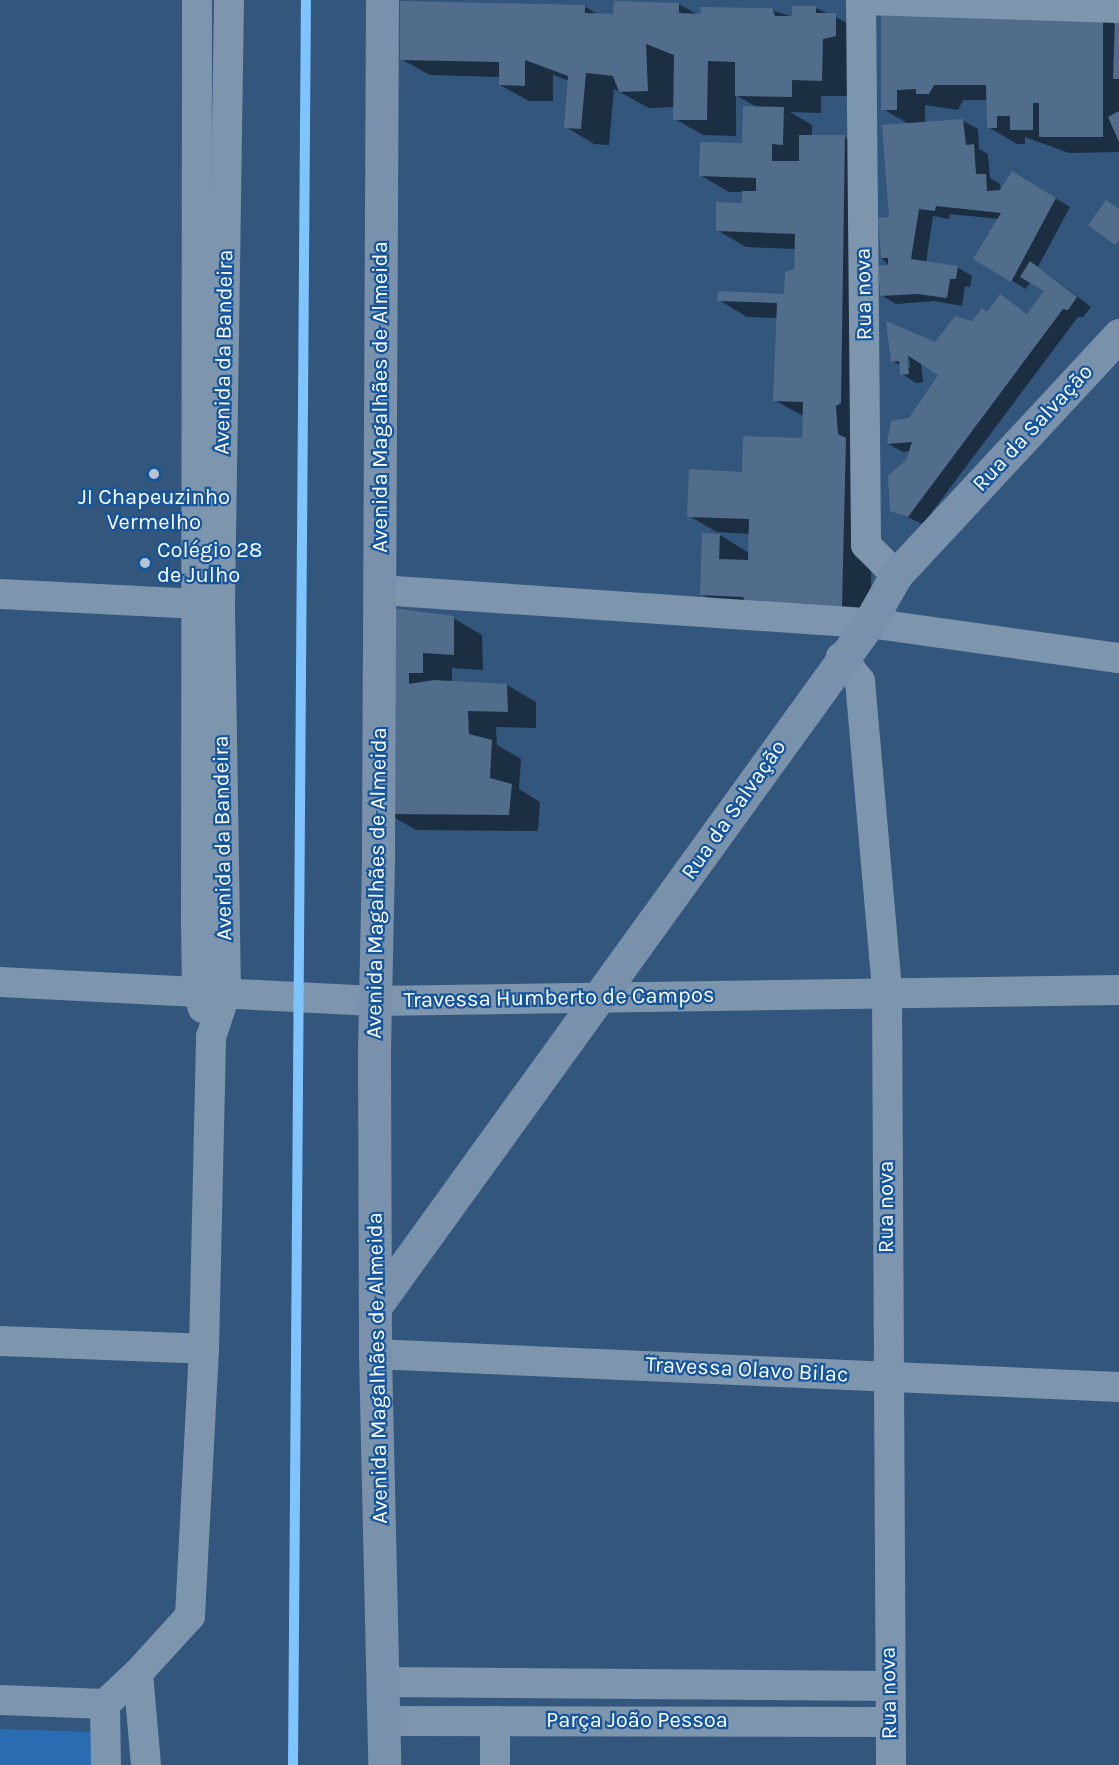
<!DOCTYPE html>
<html>
<head>
<meta charset="utf-8">
<style>
	body { margin:0 }
	#map { position:relative; width:1119px; height:1765px; overflow:hidden; background:#33567d; font-family:Karla,sans-serif }
	div>[style] { position:absolute }
	[style*='--x'] { left:calc(var(--x)*1px); top:calc(var(--y)*1px); width:calc(var(--w)*1px); rotate:calc(var(--a)*1deg) }
	.green>* { inset:0; background:#296cb2 }
	.shadow>* { inset:0; background:#0007 }
	.building>* { inset:0; background:#516d8b }
	.street>* { height:30px; margin:-15px; padding:0 15px; transform-origin:15px; border-radius:15px; background:#7e95ae }
	.secondary>* { height:33px; margin:-16.5px; padding:0 16.5px; transform-origin:16.5px; border-radius:16.5px; background:#7991ab }
	.rail-1>* { height:10px; margin:-5px; padding:0 5px; transform-origin:5px; border-radius:5px; background:#80c4ff }
	.dots>* { width:16px; height:16px; translate:-50% -50%; box-sizing:border-box; border:3px solid #14559c; border-radius:50% }
	span { translate:-50% -50%; white-space:nowrap; text-align:center; line-height:1.15; -webkit-text-stroke:4.5px #14559c; paint-order:stroke }
	.street-label { font-size:22px; color:#fff }
	.poi-label { font-size:22px; color:#fff }
	.left { translate:0 -50%; text-align:left }
</style>
</head>
<body>
<div id="map">
	<div class="green">
		<i style="clip-path:polygon(0 1729px,94px 1732px,93px 1765px,0 1765px)"></i>
	</div>
	<div class="shadow">
		<i style="clip-path:polygon(evenodd,881px 0,1072px 0,1072px 7px,1056px 6px,1055px 17px,1102px 16px,1116px 25px,1119px 20px,1119px 152px,1069px 153px,1025px 137px,1025px 144px,1017px 144px,988px 127px,988px 100px,963px 100px,958px 110px,925px 105px,925px 123px,963px 121px,978px 129px,979px 149px,988px 154px,990px 178px,1000px 184px,1001px 192px,1012px 173px,1070px 207px,1038px 267px,1091px 307px,1083px 317px,1078px 317px,923px 524px,891px 510px,889px 477px,907px 461px,910px 451px,903px 452px,888px 444px,892px 422px,910px 420px,940px 375px,921px 363px,923px 382px,916px 383px,902px 374px,901px 366px,892px 361px,888px 323px,935px 344px,955px 317px,973px 322px,982px 310px,988px 313px,1000px 296px,1029px 315px,1047px 291px,1031px 281px,1026px 289px,975px 259px,999px 219px,950px 214px,949px 219px,933px 216px,926px 263px,957px 267px,972px 276px,970px 287px,965px 286px,962px 306px,934px 301px,896px 304px,881px 295px,879px 267px,890px 267px,882px 258px,879px 219px,890px 219px,884px 126px,909px 124px,883px 109px,882px 10px,899px 10px,881px 0,938px 11px,1003px 15px,1002px 17px,949px 17px,938px 11px,881px 0,905px 347px,908px 347px,910px 368px,907px 368px,905px 347px)"></i>
		<i style="clip-path:polygon(679px 4px,698px 15px,771px 10px,793px 17px,816px 8px,865px 31px,851px 96px,821px 96px,821px 113px,790px 112px,812px 125px,812px 136px,845px 137px,873px 153px,871px 622px,730px 611px,701px 594px,720px 535px,749px 553px,750px 534px,717px 532px,689px 516px,743px 473px,803px 440px,803px 416px,774px 400px,778px 318px,747px 317px,719px 300px,785px 295px,796px 271px,797px 249px,746px 247px,717px 230px,743px 204px,744px 192px,729px 192px,700px 175px,743px 145px,758px 108px,736px 95px,736px 136px,703px 135px,675px 119px,675px 107px,649px 108px,614px 89px,609px 145px,594px 144px,566px 127px,570px 81px,553px 75px,553px 101px,529px 101px,500px 85px,500px 77px,430px 75px,401px 59px,584px 6px,599px 15px,615px 15px)"></i>
		<i style="clip-path:polygon(453px 618px,482px 635px,483px 670px,452px 668px,452px 682px,507px 685px,536px 702px,536px 728px,496px 727px,497px 745px,521px 759px,519px 789px,540px 802px,538px 831px,416px 830px,387px 813px,394px 686px)"></i>
	</div>
	<div class="building">
		<i style="clip-path:polygon(400px 1px,585px 5px,585px 13px,613px 14px,614px 1px,679px 3px,679px 13px,701px 14px,700px 7px,772px 8px,775px 16px,792px 16px,792px 6px,816px 6px,816px 13px,836px 13px,836px 36px,823px 39px,822px 81px,792px 80px,792px 97px,735px 96px,735px 62px,708px 61px,707px 120px,673px 120px,674px 55px,646px 44px,648px 91px,619px 92px,613px 76px,586px 73px,581px 129px,564px 128px,568px 76px,525px 60px,525px 86px,499px 85px,499px 62px,400px 60px)"></i>
		<i style="clip-path:polygon(881px 9px,1103px 15px,1103px 137px,1039px 137px,1039px 103px,1033px 103px,1033px 130px,1010px 130px,1010px 116px,997px 116px,997px 128px,987px 128px,986px 85px,934px 85px,929px 94px,916px 94px,916px 89px,897px 90px,897px 110px,881px 110px)"></i>
		<i style="clip-path:polygon(1115px 18px,1119px 18px,1119px 79px,1113px 79px)"></i>
		<i style="clip-path:polygon(743px 106px,784px 107px,783px 145px,772px 144px,772px 161px,799px 161px,799px 135px,845px 135px,841px 403px,836px 406px,838px 434px,846px 438px,842px 607px,746px 604px,743px 597px,700px 595px,702px 533px,720px 534px,719px 559px,748px 560px,749px 519px,687px 517px,689px 469px,742px 472px,743px 436px,802px 438px,803px 402px,773px 401px,777px 303px,717px 301px,718px 291px,784px 294px,785px 272px,794px 269px,795px 234px,716px 231px,716px 202px,742px 203px,742px 191px,756px 191px,756px 178px,699px 176px,700px 142px,742px 143px)"></i>
		<i style="clip-path:polygon(1119px 111px,1119px 142px,1108px 117px)"></i>
		<i style="clip-path:polygon(963px 119px,966px 145px,974px 144px,976px 174px,986px 174px,987px 191px,1000px 190px,1012px 171px,1056px 198px,1011px 282px,973px 259px,1001px 213px,936px 206px,935px 211px,919px 209px,911px 259px,958px 266px,956px 279px,950px 279px,947px 298px,918px 294px,880px 296px,878px 266px,888px 265px,888px 258px,881px 258px,878px 218px,889px 217px,882px 125px)"></i>
		<i style="clip-path:polygon(1106px 200px,1119px 209px,1119px 240px,1115px 245px,1088px 225px)"></i>
		<i style="clip-path:polygon(1030px 261px,1077px 297px,1068px 310px,1063px 309px,908px 517px,890px 511px,888px 476px,906px 460px,912px 442px,887px 444px,891px 421px,909px 418px,938px 375px,907px 355px,909px 374px,900px 375px,899px 361px,891px 362px,886px 321px,935px 342px,955px 316px,972px 321px,982px 308px,987px 312px,1000px 294px,1027px 314px,1044px 291px,1020px 277px)"></i>
		<i style="clip-path:polygon(385px 607px,454px 616px,454px 655px,423px 653px,423px 673px,409px 673px,409px 684px,434px 680px,507px 684px,508px 712px,468px 711px,469px 734px,492px 740px,490px 778px,512px 784px,509px 815px,385px 814px)"></i>
	</div>
	<div class="street">
		<i style="--x:197;--y:0;--w:919;--a:90.06"></i>
		<i style="--x:196;--y:919;--w:71;--a:89.2"></i>
		<i style="--x:197;--y:990;--w:19;--a:72"></i>
		<i style="--x:861;--y:0;--w:545;--a:89.47"></i>
		<i style="--x:866;--y:545;--w:42;--a:45"></i>
		<i style="--x:864;--y:0;--w:255;--a:1.8"></i>
		<i style="--x:380;--y:590;--w:490;--a:3.9"></i>
		<i style="--x:869;--y:623;--w:252;--a:8"></i>
		<i style="--x:0;--y:594;--w:214;--a:2.9"></i>
		<i style="--x:841;--y:657;--w:31;--a:52"></i>
		<i style="--x:860;--y:681;--w:312;--a:85"></i>
		<i style="--x:887;--y:992;--w:773;--a:89.7"></i>
		<i style="--x:0;--y:982;--w:375;--a:2.9"></i>
		<i style="--x:375;--y:1001;--w:744;--a:-0.85"></i>
		<i style="--x:0;--y:1341;--w:204;--a:2.2"></i>
		<i style="--x:375;--y:1354;--w:745;--a:2.54"></i>
		<i style="--x:385;--y:1682;--w:504;--a:0.45"></i>
		<i style="--x:0;--y:1700;--w:105;--a:2.2"></i>
		<i style="--x:105;--y:1704;--w:45;--a:-43.2"></i>
		<i style="--x:105;--y:1704;--w:61;--a:89.1"></i>
		<i style="--x:385;--y:1721;--w:504;--a:0.11"></i>
		<i style="--x:146;--y:1765;--w:92;--a:-95"></i>
		<i style="--x:138;--y:1673;--w:77;--a:-47.6"></i>
		<i style="--x:190;--y:1616;--w:267;--a:-87"></i>
		<i style="--x:204;--y:1349;--w:312;--a:-88.7"></i>
		<i style="--x:211;--y:1037;--w:47;--a:-71.6"></i>
		<i style="--x:226;--y:992;--w:387;--a:-90.9"></i>
		<i style="--x:220;--y:605;--w:605;--a:-89.15"></i>
		<i style="--x:495;--y:1765;--w:44;--a:-90"></i>
	</div>
	<div class="secondary">
		<i style="--x:382;--y:0;--w:860;--a:90.27"></i>
		<i style="--x:378;--y:860;--w:191;--a:91.2"></i>
		<i style="--x:374;--y:1051;--w:303;--a:89.8"></i>
		<i style="--x:375;--y:1354;--w:411;--a:88.7"></i>
		<i style="--x:375;--y:1307;--w:844;--a:-54.16"></i>
		<i style="--x:869;--y:623;--w:55;--a:-60.6"></i>
		<i style="--x:896;--y:575;--w:328;--a:-47.1"></i>
	</div>
	<div class="rail-1">
		<i style="--x:293;--y:1765;--w:1765;--a:-89.58"></i>
	</div>
	<div class="dots">
		<i style="left:154px;top:474px;background:#b8c4d2"></i>
		<i style="left:145px;top:563px;background:#b8c4d2"></i>
	</div>
	<div class="street-label">
		<span style="left:864px;top:294px;rotate:-91deg">Rua nova</span>
		<span style="left:224px;top:352px;rotate:-89deg">Avenida da Bandeira</span>
		<span style="left:381px;top:397px;rotate:-90deg">Avenida Magalhães de Almeida</span>
		<span style="left:1033px;top:428px;rotate:-47deg">Rua da Salvação</span>
		<span style="left:734px;top:810px;rotate:-55deg">Rua da Salvação</span>
		<span style="left:223px;top:838px;rotate:-91deg">Avenida da Bandeira</span>
		<span style="left:377px;top:883px;rotate:-89deg">Avenida Magalhães de Almeida</span>
		<span style="left:559px;top:998px;rotate:-1deg">Travessa Humberto de Campos</span>
		<span style="left:887px;top:1207px;rotate:-90deg">Rua nova</span>
		<span style="left:378px;top:1368px;rotate:-91deg">Avenida Magalhães de Almeida</span>
		<span style="left:747px;top:1370px;rotate:3deg">Travessa Olavo Bilac</span>
		<span style="left:889px;top:1693px;rotate:-91deg">Rua nova</span>
		<span style="left:637px;top:1721px">Parça João Pessoa</span>
	</div>
	<div class="poi-label">
		<span style="left:154px;top:510px">JI Chapeuzinho<br>Vermelho</span>
		<span class="left" style="left:157px;top:563px">Colégio 28<br>de Julho</span>
	</div>
</div>
</body>
</html>
